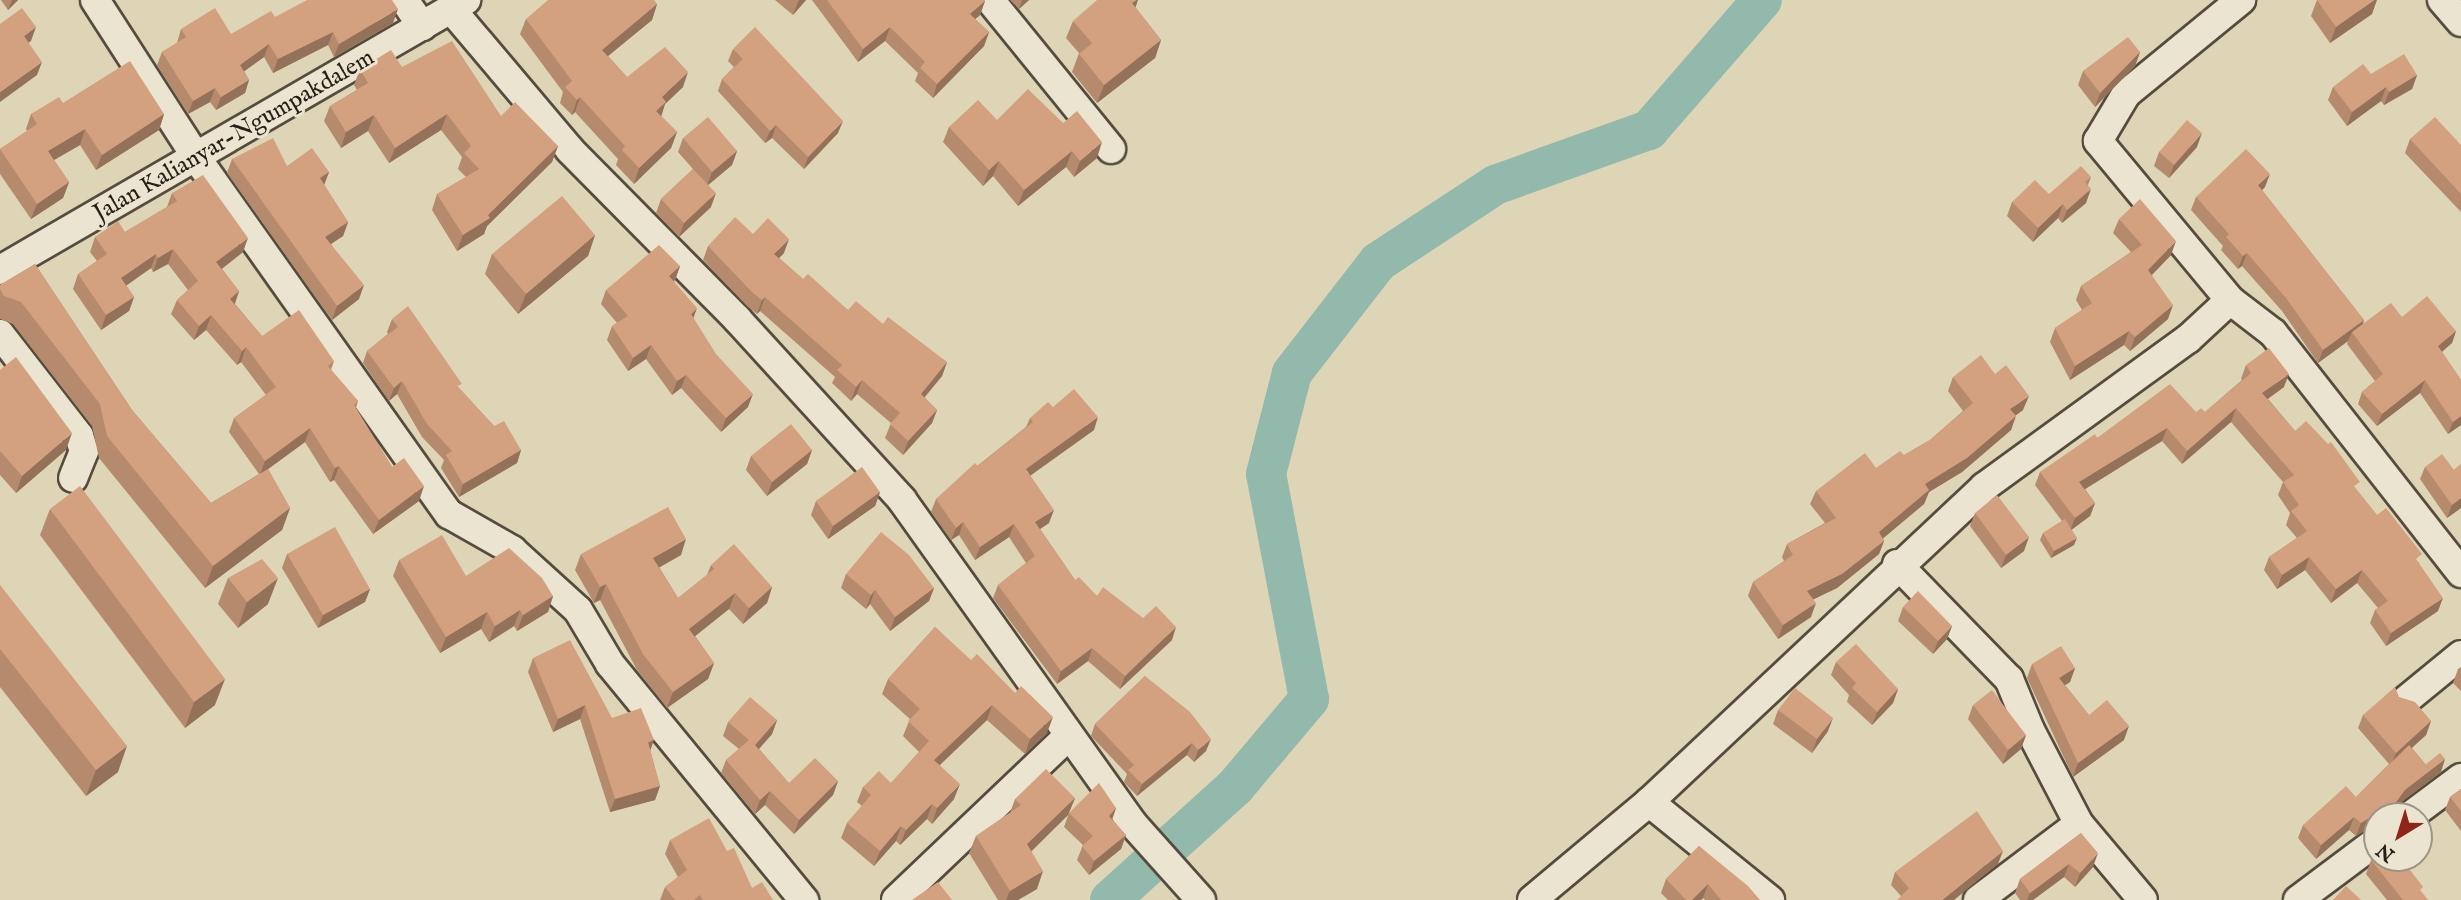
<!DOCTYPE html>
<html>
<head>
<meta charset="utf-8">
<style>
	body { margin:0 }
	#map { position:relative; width:2461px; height:900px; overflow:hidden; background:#ded5b7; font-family:"IM FELL English",serif }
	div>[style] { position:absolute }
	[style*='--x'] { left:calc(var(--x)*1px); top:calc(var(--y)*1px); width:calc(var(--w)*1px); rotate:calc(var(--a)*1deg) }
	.river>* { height:40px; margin:-20px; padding:0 20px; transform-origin:20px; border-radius:20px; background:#93b9ad }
	.roads { filter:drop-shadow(2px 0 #554c3e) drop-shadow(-2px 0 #554c3e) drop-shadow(0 2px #554c3e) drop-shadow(0 -2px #554c3e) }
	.minor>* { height:28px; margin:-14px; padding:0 14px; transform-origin:14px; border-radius:14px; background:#eae4d0 }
	.wall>* { inset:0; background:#b58a6d }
	.shaded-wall>* { inset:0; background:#947159 }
	.building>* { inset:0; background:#d3a17f }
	span { translate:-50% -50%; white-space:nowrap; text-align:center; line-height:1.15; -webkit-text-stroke:6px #eae4d0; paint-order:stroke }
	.street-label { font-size:24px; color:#271e16 }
	.north { position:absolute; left:2363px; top:802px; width:70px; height:70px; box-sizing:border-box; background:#eae4d0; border:2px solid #9c9586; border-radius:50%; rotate:218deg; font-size:19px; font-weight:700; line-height:28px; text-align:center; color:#271e16 }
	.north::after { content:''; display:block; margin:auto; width:24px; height:32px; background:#8f2418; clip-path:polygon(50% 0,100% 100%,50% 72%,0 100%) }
</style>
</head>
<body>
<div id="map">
	<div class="river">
		<i style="--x:1110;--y:900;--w:169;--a:-42.1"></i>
		<i style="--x:1235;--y:787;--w:115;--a:-49.9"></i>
		<i style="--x:1309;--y:699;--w:229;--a:-100.8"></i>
		<i style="--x:1266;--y:474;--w:104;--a:-75.6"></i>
		<i style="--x:1292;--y:373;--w:140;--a:-52.2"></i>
		<i style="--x:1378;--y:262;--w:140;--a:-33.3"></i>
		<i style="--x:1495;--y:185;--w:164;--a:-19.7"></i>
		<i style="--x:1649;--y:130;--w:172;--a:-49"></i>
	</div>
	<div class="roads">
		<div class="minor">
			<i style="--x:95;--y:0;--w:190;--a:57.2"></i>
			<i style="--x:198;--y:160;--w:434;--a:54.7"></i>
			<i style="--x:449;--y:514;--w:73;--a:29.7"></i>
			<i style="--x:512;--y:550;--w:89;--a:42.3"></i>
			<i style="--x:578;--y:610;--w:63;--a:59.3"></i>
			<i style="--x:610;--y:664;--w:306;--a:50.6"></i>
			<i style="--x:404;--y:0;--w:32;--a:55"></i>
			<i style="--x:990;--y:0;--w:192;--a:50.9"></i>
			<i style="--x:2442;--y:0;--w:29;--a:49"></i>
			<i style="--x:451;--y:9;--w:185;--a:49.8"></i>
			<i style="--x:570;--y:150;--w:238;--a:45.3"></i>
			<i style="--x:737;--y:319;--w:245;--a:47.6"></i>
			<i style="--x:902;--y:500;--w:398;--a:54.5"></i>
			<i style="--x:1133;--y:824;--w:102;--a:48.2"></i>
			<i style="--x:0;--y:270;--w:539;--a:-30.09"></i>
			<i style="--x:2230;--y:300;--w:207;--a:-129.7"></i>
			<i style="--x:2098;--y:141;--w:55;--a:-59.2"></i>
			<i style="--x:2126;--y:94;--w:149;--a:-39.3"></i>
			<i style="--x:0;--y:334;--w:129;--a:52.2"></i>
			<i style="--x:79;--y:436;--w:16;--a:72"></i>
			<i style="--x:84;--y:451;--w:29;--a:112"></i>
			<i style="--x:1897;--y:564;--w:161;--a:45.8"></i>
			<i style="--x:2009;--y:679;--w:55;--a:67.6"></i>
			<i style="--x:2030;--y:730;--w:106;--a:62.5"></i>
			<i style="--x:2079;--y:824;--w:99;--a:49.9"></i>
			<i style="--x:2406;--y:700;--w:71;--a:-39.3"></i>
			<i style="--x:1649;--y:802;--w:156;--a:39"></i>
			<i style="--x:2410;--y:816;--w:64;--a:-36.7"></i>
			<i style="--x:896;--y:900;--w:239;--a:-43.6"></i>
			<i style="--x:1532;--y:900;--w:153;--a:-39.9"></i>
			<i style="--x:1649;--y:802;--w:460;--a:-43.2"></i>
			<i style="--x:1984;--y:487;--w:252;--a:-36"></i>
			<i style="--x:2188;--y:339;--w:57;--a:-42.9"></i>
			<i style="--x:2230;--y:300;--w:54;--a:37.5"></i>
			<i style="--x:2273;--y:333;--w:305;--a:51.9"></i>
			<i style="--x:1978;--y:900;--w:126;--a:-37"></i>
			<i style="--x:2298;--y:900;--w:99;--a:-36.8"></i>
		</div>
	</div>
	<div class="wall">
		<i style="clip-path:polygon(1px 0,18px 0,8px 10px)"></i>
		<i style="clip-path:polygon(775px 0,806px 0,793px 15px)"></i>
		<i style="clip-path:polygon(812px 0,985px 0,985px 1px,980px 15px,975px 19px,989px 32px,984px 46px,933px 98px,915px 81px,918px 73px,885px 41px,858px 62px)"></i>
		<i style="clip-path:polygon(1010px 0,1029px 0,1019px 9px)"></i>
		<i style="clip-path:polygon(2317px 0,2372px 14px,2330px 43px,2311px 16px)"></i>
		<i style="clip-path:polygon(657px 4px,652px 20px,608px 56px,627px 77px,683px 87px,665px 104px,661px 116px,677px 132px,671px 148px,634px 184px,616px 165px,618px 159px,575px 112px,572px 115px,560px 103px,563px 92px,520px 34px,526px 19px)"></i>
		<i style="clip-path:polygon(1136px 8px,1161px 40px,1155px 58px,1097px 103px,1072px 72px,1079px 53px,1066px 38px,1073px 21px)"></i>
		<i style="clip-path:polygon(275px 17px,393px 23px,334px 57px,328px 45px,273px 73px,264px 57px,244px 71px,249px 80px,245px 93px,216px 110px,210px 102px,188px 114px,157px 65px,162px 52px,177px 43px,181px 29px,231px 34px)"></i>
		<i style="clip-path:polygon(733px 49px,838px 133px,804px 169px,772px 138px,765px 143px,718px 91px,722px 79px,734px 67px,728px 61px)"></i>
		<i style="clip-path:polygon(2140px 52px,2135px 66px,2095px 107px,2078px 85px,2083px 71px)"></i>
		<i style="clip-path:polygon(402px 67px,501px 116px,558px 146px,552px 162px,487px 226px,484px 234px,457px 251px,432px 210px,437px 194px,466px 177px,458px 169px,462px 157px,441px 130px,389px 163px,368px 131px,341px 148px,324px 121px,330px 106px,357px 90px,354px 85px,360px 69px)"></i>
		<i style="clip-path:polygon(2371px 74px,2417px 75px,2412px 89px,2384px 105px,2381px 101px,2347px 126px,2328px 100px,2333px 87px)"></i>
		<i style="clip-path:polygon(63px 103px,164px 114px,159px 130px,96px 170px,80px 145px,54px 160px,69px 182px,63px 198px,31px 219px,0 174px,0 149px,27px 131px,26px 129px,31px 114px)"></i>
		<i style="clip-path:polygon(997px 120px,1097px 158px,1074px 177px,1066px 167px,1018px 206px,993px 176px,983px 186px,943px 142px,949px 127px)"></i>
		<i style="clip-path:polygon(683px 138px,737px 151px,732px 165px,708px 185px,711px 207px,679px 237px,656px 213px,661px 199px,693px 169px,678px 152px)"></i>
		<i style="clip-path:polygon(2410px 139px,2461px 145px,2461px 212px,2405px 153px)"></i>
		<i style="clip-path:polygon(2197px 147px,2169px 178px,2154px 166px,2159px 152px)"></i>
		<i style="clip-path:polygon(232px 159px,329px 172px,324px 185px,348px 222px,343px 236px,331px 244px,359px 299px,332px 320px,227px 173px)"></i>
		<i style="clip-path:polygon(2091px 177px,2088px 185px,2086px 203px,2062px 223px,2058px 218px,2033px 242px,2007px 216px,2012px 202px,2049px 194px)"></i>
		<i style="clip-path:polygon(2265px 187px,2262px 190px,2364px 320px,2363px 323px,2402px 317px,2456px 331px,2452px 343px,2442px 352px,2461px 380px,2461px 425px,2448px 434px,2420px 393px,2377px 426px,2358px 404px,2362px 392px,2375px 381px,2347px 344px,2348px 341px,2318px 363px,2282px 311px,2242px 266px,2238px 269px,2221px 250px,2223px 246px,2191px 210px,2196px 197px)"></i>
		<i style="clip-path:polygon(172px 193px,243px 252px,222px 269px,239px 291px,235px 304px,262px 336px,334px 361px,331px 370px,358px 401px,356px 408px,392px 467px,419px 501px,373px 534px,334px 480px,330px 482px,305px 442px,268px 469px,290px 508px,282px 530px,205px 588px,99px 458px,92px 426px,13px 324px,0 319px,0 285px,35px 264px,132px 410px,211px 503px,259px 474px,229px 432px,234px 418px,266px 395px,241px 362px,237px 365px,206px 330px,194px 340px,171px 314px,177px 300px,188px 290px,168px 264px,153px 272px,151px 268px,126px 285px,134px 297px,129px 311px,101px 330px,73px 289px,78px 274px,97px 261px,90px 252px,95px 237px,125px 232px,167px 207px)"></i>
		<i style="clip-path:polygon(2119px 219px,2171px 255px,2152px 275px,2168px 319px,2130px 351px,2124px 345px,2070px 380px,2050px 342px,2055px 328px,2082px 310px,2076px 300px,2081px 286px,2131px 252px,2113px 233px)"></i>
		<i style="clip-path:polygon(753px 234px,784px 253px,779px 258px,803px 279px,848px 310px,883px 324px,947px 362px,942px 376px,924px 397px,937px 410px,932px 423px,903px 455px,885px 438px,891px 423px,857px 394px,851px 401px,832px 383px,835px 377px,760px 311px,757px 314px,747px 306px,703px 260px,708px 246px)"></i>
		<i style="clip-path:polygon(595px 235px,588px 256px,518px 314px,485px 274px,492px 254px)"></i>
		<i style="clip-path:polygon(680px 266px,675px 280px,674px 281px,693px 318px,748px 407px,721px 432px,681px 388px,672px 395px,646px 359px,628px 371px,607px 340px,612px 326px,617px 323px,601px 304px,606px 290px)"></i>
		<i style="clip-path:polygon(392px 319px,460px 389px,494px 426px,521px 450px,517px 463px,459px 497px,441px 468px,444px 460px,422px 437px,397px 394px,389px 401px,363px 363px,367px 351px,388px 334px,387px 332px)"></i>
		<i style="clip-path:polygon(2246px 365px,2284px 387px,2268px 399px,2295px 431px,2357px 491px,2377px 515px,2419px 563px,2438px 611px,2386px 646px,2370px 623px,2375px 610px,2378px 608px,2357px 583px,2331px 603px,2305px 570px,2277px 589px,2264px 570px,2269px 557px,2297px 538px,2286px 525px,2290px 513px,2278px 495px,2283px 482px,2231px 422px,2182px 464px,2162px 441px,2085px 489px,2095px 503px,2090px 516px,2072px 529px,2074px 545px,2051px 558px,2040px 540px,2043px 533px,2062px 521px,2035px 485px,2040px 472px,2097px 438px,2196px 412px,2205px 412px,2242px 380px,2241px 379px)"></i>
		<i style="clip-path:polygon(0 370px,66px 450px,16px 493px,0 475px)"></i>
		<i style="clip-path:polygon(1953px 377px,2023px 410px,2015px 416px,2011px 430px,1962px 472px,1929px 492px,1924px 504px,1883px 538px,1884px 541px,1879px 554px,1837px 588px,1813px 599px,1811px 617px,1778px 639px,1748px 596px,1753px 582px,1784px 561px,1782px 557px,1787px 544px,1825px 523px,1810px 504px,1816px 491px,1876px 468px,1904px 455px,1930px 440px,1963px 411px,1948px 391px)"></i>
		<i style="clip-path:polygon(1053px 407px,1094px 430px,1030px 476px,1049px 523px,1040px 529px,1075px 580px,1097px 596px,1172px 640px,1120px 689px,1088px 661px,1057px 684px,993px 598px,998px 585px,1026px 563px,1009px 537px,975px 560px,959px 535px,951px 540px,931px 512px,936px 499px,1026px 427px,1030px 418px)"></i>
		<i style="clip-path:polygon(812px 450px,807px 464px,767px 496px,746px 470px,751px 456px)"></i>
		<i style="clip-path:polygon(2461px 464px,2461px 508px,2447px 518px,2420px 479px,2425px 467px,2454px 470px)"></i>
		<i style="clip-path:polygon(880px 492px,875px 506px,828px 539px,811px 515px,816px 501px)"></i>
		<i style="clip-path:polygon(50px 509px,215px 705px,185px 728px,40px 535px)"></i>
		<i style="clip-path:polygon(1975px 513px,2024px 551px,2001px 568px,1970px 526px)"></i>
		<i style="clip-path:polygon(287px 554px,370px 589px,365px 602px,318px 628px,282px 568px)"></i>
		<i style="clip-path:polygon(581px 554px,681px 555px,659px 567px,678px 598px,707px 575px,711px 565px,772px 587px,767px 603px,743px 624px,729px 609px,695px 636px,714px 663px,708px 679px,667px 708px,637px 670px,600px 600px,594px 603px,575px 570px)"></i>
		<i style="clip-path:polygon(399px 560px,466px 576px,553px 596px,548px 612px,517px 631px,514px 626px,489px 642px,481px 629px,440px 653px,393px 576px)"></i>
		<i style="clip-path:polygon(846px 574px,934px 588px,929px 601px,890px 631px,870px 604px,866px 609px,841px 588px)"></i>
		<i style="clip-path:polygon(228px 578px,268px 604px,238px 628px,218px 604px)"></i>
		<i style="clip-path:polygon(0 585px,118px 772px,86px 796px,0 687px)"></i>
		<i style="clip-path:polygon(1903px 607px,1952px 626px,1947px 639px,1933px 654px,1898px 621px)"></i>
		<i style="clip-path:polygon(935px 627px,1047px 733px,1025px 754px,987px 720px,940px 765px,954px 799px,932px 824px,927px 819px,900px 845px,896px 841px,874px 866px,841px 838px,847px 823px,862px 806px,857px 802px,863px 787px,891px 783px,919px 752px,903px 736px,910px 719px,882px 694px,888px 679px)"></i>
		<i style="clip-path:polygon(533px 658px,612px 718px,650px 750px,660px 786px,655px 800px,610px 812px,580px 719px,553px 732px,528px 672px)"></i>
		<i style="clip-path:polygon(1836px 662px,1898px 689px,1893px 703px,1872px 725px,1847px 702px,1849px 695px,1831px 675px)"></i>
		<i style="clip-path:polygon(2032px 664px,2075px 668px,2070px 682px,2065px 685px,2089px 715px,2124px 740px,2073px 777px,2027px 678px)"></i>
		<i style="clip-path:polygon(2461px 667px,2461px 691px,2453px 683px,2458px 669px)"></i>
		<i style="clip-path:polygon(1145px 676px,1206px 751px,1194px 762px,1187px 755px,1137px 796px,1124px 782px,1127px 774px,1091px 736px,1095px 724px)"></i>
		<i style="clip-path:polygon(2399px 697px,2431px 721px,2426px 735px,2412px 748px,2426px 765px,2441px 772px,2400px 803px,2374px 825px,2356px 836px,2349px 830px,2316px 859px,2298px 838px,2303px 825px,2356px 797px,2389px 764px,2358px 728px,2363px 715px)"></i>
		<i style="clip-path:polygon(1973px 705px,2026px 735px,2021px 749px,2003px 764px,1968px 719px)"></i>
		<i style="clip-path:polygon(1778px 710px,1828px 731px,1812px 753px,1773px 724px)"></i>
		<i style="clip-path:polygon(777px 720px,772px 734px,759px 749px,789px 783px,838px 781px,833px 795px,794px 834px,765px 805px,755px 814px,721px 773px,726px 760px,739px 749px,723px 736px,728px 722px)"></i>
		<i style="clip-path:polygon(2461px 789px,2461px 831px,2445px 810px,2450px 797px)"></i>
		<i style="clip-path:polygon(1075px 798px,1068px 815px,1031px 852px,1037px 889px,1018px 900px,998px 900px,969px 853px,976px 836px,1010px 813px,1015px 799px)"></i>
		<i style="clip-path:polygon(1116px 808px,1112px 820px,1126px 835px,1121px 849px,1089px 875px,1077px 860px,1083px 845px,1064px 827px,1069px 813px)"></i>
		<i style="clip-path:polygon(2081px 833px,2093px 867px,2075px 887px,2064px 877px,2033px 900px,2020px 900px,2015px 893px,2020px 879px)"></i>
		<i style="clip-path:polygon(670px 840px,727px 851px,752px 888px,773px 900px,660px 900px,665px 887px,678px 877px,665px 854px)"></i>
		<i style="clip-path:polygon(1699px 846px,1760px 900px,1705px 900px,1703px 898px,1701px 900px,1668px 900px,1661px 893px,1666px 879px)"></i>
		<i style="clip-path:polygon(2371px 860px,2421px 892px,2428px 900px,2387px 900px,2366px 874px)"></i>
		<i style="clip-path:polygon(1998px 864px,1901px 896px,1891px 885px,1895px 872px)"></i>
	</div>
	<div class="shaded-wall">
		<i style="clip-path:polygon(12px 0,18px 0,8px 10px)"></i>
		<i style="clip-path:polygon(799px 0,806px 0,793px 15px,798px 2px)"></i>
		<i style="clip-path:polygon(1022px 0,1029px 0,1019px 9px)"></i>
		<i style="clip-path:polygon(1136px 0,1138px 0,1133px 15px,1132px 3px)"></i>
		<i style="clip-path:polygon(2374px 0,2377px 0,2372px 14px,2330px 43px,2336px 27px)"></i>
		<i style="clip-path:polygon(985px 1px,980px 15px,965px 28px,970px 14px)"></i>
		<i style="clip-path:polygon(657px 4px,652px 20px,597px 65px,602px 50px)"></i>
		<i style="clip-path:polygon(398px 9px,393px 23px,334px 57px,339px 44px)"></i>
		<i style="clip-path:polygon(36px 27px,31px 41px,19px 50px,24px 36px)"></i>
		<i style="clip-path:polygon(890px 27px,885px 41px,858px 62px,863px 49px)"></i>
		<i style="clip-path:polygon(333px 32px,328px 45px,273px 73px,278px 59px)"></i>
		<i style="clip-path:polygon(989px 32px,984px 46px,933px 98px,937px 84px)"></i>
		<i style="clip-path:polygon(1161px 40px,1155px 58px,1097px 103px,1104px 85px)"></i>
		<i style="clip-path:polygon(269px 44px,264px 57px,235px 78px,240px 65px)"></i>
		<i style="clip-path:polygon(2140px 52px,2135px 66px,2095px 107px,2100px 93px)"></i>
		<i style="clip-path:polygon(42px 62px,37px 75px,0 102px,0 92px)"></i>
		<i style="clip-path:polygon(688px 72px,683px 87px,665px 104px,661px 117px,651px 126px,662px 97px)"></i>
		<i style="clip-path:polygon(2417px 75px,2412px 89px,2384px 105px,2389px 92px)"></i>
		<i style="clip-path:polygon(249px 80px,245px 93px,216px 110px,221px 97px)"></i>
		<i style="clip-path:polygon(2386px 87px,2381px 101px,2347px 126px,2352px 112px)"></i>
		<i style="clip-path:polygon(215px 88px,210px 102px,188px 114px,193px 101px)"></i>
		<i style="clip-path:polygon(580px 97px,575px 112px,572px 115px,577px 100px)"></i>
		<i style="clip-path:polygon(164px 114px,159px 130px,96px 170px,102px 155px)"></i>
		<i style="clip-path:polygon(447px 114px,441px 130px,389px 163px,395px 148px)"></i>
		<i style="clip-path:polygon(374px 115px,368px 131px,341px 148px,346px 132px)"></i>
		<i style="clip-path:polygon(843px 121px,838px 133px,804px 169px,808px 157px)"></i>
		<i style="clip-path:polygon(776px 125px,772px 138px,765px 143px,770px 131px)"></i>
		<i style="clip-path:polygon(85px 129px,80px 145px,42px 167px,48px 151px)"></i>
		<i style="clip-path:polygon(677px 132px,671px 148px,634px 184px,639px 168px)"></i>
		<i style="clip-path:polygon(2202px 133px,2197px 147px,2169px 178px,2174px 165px)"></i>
		<i style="clip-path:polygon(1102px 142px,1097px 158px,1074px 177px,1080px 161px)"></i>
		<i style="clip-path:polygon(558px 146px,552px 162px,487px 226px,484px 234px,457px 251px,463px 235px,488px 215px)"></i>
		<i style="clip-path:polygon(737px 151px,732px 165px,707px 186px,712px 172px)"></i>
		<i style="clip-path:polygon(1072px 151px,1066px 167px,1018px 206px,1024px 190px)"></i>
		<i style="clip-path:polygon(999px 161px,993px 176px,983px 186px,989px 170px)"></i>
		<i style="clip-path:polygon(329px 172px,324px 185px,320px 178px)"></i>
		<i style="clip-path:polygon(2270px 174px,2265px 187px,2254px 198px,2258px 185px)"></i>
		<i style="clip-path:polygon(69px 182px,63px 198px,31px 219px,37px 204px)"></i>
		<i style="clip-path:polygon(2091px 189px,2086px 203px,2062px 223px,2067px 210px)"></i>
		<i style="clip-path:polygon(716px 193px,711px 207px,679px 237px,684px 223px)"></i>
		<i style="clip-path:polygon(2063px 204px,2058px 218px,2033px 242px,2038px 228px)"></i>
		<i style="clip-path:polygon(348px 222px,343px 236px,320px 251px,325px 237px)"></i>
		<i style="clip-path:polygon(595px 235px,588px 256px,518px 314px,526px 294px)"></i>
		<i style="clip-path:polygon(248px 238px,243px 252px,211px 277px,216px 262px)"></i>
		<i style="clip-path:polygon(789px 239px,784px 253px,769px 268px,774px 254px)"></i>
		<i style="clip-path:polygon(2176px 241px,2171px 255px,2143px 284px,2148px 270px)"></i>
		<i style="clip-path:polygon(173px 249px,168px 264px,153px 272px,158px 258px)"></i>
		<i style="clip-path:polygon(2247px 253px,2242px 266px,2238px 269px,2243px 256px)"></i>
		<i style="clip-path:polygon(156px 254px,151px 268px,116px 293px,121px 278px)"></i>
		<i style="clip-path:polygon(680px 266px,675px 280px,664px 290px,669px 276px)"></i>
		<i style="clip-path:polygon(364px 285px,359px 299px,332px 320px,337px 306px)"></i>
		<i style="clip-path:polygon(239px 291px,234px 305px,230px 299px)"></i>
		<i style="clip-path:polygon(134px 297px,129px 311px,101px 330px,106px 315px)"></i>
		<i style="clip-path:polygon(765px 297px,760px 311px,757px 314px,762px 300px)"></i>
		<i style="clip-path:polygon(2173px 305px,2168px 319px,2130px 351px,2135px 337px)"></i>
		<i style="clip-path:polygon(697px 308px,692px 322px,691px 314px)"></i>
		<i style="clip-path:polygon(211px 315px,206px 330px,194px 340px,199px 326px)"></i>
		<i style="clip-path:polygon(2364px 320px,2359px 333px,2352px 332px,2348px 341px,2318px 363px,2323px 350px)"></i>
		<i style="clip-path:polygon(2129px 331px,2124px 345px,2070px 380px,2075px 366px)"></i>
		<i style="clip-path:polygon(2456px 331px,2452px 343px,2433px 359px,2438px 346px)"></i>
		<i style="clip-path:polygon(651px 345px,646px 359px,628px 371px,633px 358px)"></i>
		<i style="clip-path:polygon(246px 347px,241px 362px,237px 365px,242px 351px)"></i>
		<i style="clip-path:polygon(947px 362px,942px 376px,916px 408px,921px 394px)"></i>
		<i style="clip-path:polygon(2289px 374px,2284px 387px,2257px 406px,2262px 393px)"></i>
		<i style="clip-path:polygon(686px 375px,681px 388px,672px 395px,677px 381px)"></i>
		<i style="clip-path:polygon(862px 380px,857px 394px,851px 401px,856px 387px)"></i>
		<i style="clip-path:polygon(2425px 380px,2420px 393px,2377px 426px,2382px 414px)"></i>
		<i style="clip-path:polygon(402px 381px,397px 394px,389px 401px,394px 388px)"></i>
		<i style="clip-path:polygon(753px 394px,748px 407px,721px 432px,726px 418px)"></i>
		<i style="clip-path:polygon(2029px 396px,2023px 410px,2005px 423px,2010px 409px)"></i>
		<i style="clip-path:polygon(2236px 408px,2231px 422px,2182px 464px,2187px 451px)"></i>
		<i style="clip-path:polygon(937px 410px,932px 423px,903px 455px,908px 441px)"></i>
		<i style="clip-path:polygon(2016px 416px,2011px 430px,1962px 472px,1929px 492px,1924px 504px,1874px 546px,1879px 532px,1925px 484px)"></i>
		<i style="clip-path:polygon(2461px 416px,2461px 425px,2448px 434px,2453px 422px)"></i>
		<i style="clip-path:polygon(1098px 417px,1094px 430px,1021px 482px,1026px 469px)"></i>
		<i style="clip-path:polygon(310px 428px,305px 442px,260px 475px,265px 461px)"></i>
		<i style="clip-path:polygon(2167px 428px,2162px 441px,2074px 496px,2079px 482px)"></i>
		<i style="clip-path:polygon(72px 433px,66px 450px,16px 493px,22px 476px)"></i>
		<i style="clip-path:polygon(521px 450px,517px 463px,459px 497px,463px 484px)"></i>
		<i style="clip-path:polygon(812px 450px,807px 464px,767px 496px,772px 482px)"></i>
		<i style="clip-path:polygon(339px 466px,334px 480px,330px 482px,335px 468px)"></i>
		<i style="clip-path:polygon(424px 486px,419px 501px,373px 534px,379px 520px)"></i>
		<i style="clip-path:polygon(880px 492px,875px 506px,828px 539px,833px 526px)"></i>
		<i style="clip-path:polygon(2461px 498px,2461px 508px,2447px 518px,2452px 505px)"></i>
		<i style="clip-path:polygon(2095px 503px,2090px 516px,2070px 531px,2075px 518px)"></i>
		<i style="clip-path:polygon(290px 508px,282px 530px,205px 588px,213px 566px)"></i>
		<i style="clip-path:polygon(1054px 510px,1049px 523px,1031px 535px,1035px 522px)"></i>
		<i style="clip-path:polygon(963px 522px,959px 535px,951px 540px,956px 528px)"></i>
		<i style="clip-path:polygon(1014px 524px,1009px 537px,975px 560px,980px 547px)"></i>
		<i style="clip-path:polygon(2029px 537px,2024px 551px,2001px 568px,2006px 555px)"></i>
		<i style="clip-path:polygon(2077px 538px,2074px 545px,2051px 558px,2054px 551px)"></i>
		<i style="clip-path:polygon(686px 539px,681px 555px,648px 574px,653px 558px)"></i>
		<i style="clip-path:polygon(1884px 541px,1879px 554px,1837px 588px,1802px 605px,1807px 591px)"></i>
		<i style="clip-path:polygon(2309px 557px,2305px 570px,2277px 589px,2282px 575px)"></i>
		<i style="clip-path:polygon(2362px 570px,2357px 583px,2331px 603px,2336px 589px)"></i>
		<i style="clip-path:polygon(278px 578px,268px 604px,238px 628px,247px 602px)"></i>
		<i style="clip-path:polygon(606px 584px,600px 600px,594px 603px,600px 587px)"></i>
		<i style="clip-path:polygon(772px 587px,767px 603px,743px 624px,749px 608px)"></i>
		<i style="clip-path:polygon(934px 588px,929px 601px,890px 631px,895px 617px)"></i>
		<i style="clip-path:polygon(370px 589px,365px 602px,318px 628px,323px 615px)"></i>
		<i style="clip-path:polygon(875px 590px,870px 604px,866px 609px,871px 595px)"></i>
		<i style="clip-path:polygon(735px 593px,729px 609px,684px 645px,689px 629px)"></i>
		<i style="clip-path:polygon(553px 596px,548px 612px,517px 631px,523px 615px)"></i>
		<i style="clip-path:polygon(2443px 598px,2438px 611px,2386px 646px,2391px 633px)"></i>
		<i style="clip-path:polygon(1816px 603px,1811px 617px,1778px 639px,1783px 625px)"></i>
		<i style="clip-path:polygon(520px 610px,514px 626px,489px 642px,495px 626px)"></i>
		<i style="clip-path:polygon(487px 612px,481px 629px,440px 653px,446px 637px)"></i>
		<i style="clip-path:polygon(1952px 626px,1947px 639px,1933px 654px,1938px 641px)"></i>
		<i style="clip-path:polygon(1176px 627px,1172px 640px,1120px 689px,1125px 676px)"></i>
		<i style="clip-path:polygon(1092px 648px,1088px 661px,1057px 684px,1061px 671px)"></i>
		<i style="clip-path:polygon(714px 663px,708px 679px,667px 708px,673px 692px)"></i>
		<i style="clip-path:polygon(2075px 668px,2070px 682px,2054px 692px,2059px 678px)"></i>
		<i style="clip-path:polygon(225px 679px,215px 705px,185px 728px,194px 702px)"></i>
		<i style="clip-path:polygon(1898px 689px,1893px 703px,1872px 725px,1877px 712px)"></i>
		<i style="clip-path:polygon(585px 705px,580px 719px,553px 732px,558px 719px)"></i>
		<i style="clip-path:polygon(992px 705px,987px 720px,929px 775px,934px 760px)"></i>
		<i style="clip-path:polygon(1053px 717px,1047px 733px,1025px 754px,1030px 739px)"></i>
		<i style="clip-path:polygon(1833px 718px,1828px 731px,1812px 753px,1817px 739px)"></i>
		<i style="clip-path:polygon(777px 720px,772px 734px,750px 759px,755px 745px)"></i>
		<i style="clip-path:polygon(2431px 721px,2426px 735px,2391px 766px,2396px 753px)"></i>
		<i style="clip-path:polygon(2129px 726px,2124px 740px,2073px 777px,2078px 763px)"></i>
		<i style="clip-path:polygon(2026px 735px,2021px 749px,2003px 764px,2008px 750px)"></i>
		<i style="clip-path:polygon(1211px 739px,1206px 751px,1194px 762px,1198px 750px)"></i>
		<i style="clip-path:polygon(654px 740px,649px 754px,648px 742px)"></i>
		<i style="clip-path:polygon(1192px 743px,1187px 755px,1137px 796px,1142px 784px)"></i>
		<i style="clip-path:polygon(127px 746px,118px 772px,86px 796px,96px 770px)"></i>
		<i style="clip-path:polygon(2445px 759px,2441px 772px,2400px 803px,2391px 816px,2377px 816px,2377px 825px,2374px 825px,2356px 836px,2361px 823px)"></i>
		<i style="clip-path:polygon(838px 781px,833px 795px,794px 834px,799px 820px)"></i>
		<i style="clip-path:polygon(960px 784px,954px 799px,932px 824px,937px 808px)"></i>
		<i style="clip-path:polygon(660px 786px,655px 800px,610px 812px,615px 799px)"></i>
		<i style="clip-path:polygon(770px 791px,765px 805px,755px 814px,760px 800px)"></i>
		<i style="clip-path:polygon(1075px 798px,1068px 815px,1020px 862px,1027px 844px)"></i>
		<i style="clip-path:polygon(932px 804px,927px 819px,900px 845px,906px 830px)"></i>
		<i style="clip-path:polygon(1116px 808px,1111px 822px,1109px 816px)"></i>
		<i style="clip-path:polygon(2354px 817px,2349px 830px,2316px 859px,2321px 845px)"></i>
		<i style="clip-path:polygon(901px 826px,896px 841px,874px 866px,880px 851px)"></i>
		<i style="clip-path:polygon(1126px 835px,1121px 849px,1089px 875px,1094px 861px)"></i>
		<i style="clip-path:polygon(2003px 851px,1998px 864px,1954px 900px,1942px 900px)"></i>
		<i style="clip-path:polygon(2098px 853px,2093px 867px,2075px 887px,2080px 873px)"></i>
		<i style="clip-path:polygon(2069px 864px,2064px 877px,2033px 900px,2027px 900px,2030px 893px)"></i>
		<i style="clip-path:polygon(1043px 871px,1037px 889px,1018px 900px,1006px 900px,1010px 891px)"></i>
		<i style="clip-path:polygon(1708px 884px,1703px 898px,1701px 900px,1692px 900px)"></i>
	</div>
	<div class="building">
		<i style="clip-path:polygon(307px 0,392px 0,398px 9px,339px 44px,333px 32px,278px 59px,269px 44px,240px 65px,249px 80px,221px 97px,215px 88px,193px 101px,162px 52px,186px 37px,181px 29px,215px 8px,231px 34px,271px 11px,275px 17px)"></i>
		<i style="clip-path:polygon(548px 0,654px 0,657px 4px,602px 50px,627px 77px,665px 47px,688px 72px,662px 97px,666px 102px,656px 111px,677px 132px,639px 168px,622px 150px,625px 146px,580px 97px,577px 100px,565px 87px,572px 81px,526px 19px)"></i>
		<i style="clip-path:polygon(827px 0,985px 0,985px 1px,970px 14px,989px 32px,937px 84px,920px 68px,925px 62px,890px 27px,863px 49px)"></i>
		<i style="clip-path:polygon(1097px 0,1136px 0,1132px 3px,1161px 40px,1104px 85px,1079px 54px,1092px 43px,1073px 21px)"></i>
		<i style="clip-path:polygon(2317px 0,2374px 0,2336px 27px)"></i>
		<i style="clip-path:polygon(22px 8px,36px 27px,24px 36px,42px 62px,0 92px,0 24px)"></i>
		<i style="clip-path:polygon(755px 27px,843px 121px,808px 157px,776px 125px,770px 131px,722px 79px,743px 59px,733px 49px)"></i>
		<i style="clip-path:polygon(2128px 37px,2140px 52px,2100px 93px,2083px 71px)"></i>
		<i style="clip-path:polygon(452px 41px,501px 116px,515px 102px,558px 146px,488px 215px,490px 218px,463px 235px,437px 194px,479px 169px,464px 153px,471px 146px,447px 114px,395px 148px,374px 115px,346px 132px,330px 106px,368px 83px,360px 69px,391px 50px,402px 67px)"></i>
		<i style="clip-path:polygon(2404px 54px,2417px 75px,2389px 92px,2386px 87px,2352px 112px,2333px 87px,2363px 64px,2371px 74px)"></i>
		<i style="clip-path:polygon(130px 61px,164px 114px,102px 155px,85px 129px,48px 151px,69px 182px,37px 204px,0 149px,37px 124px,31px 114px,59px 97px,63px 103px)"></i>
		<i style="clip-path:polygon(1028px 89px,1063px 123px,1077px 111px,1102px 142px,1080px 161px,1072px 151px,1024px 190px,999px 161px,989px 170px,949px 127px,978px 100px,997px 120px)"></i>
		<i style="clip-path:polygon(708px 117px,737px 151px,712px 172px,683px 138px)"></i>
		<i style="clip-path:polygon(2435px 117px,2461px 145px,2461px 194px,2410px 139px)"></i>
		<i style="clip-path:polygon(2187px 120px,2202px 133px,2174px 165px,2159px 152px)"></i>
		<i style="clip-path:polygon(273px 138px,287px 166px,312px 148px,329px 172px,320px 178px,348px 222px,325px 237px,364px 285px,337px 306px,232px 159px)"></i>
		<i style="clip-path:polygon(2246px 149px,2270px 174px,2258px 185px,2364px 320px,2323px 350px,2286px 298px,2247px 253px,2243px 256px,2226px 237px,2229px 234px,2196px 197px)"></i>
		<i style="clip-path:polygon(2081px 166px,2091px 177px,2085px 182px,2091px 189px,2067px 210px,2063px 204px,2038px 228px,2012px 202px,2035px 180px,2049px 194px)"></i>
		<i style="clip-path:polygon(693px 169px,716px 193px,684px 223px,661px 199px)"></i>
		<i style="clip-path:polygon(203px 175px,248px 238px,216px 262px,239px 291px,230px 299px,262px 336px,299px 310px,334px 361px,328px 366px,358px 401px,354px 405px,392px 467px,404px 458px,424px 486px,379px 520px,339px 466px,335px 468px,310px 428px,265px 461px,234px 418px,276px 387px,246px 347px,242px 351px,211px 315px,199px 326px,177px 300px,198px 281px,173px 249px,158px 258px,156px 254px,121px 278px,134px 297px,106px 315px,78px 274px,107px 254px,95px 237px,118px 221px,125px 232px,177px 201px,172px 193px)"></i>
		<i style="clip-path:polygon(562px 196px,595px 235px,526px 294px,492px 254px)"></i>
		<i style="clip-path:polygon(2140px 199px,2176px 241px,2148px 270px,2173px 305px,2135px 337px,2129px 331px,2075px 366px,2055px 328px,2092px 303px,2081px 286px,2142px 245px,2119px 219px)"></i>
		<i style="clip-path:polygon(735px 217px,753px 234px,768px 218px,789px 239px,774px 254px,803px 279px,808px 274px,848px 310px,856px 301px,883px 324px,888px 317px,947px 362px,921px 394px,937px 410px,908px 441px,890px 424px,900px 413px,862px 380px,856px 387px,837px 370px,842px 365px,765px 297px,762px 300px,752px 292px,708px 246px)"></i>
		<i style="clip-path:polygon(659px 245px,680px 266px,669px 276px,697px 308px,691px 314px,716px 354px,753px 394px,726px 418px,686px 375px,677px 381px,651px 345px,633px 358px,612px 326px,628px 316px,606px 290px)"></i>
		<i style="clip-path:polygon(35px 264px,132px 410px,211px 503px,268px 469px,290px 508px,213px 566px,107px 436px,100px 404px,21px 302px,4px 296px,0 289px,0 285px)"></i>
		<i style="clip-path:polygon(2427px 296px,2456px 331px,2438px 346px,2461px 380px,2461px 416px,2453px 422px,2425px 380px,2382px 414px,2362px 392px,2383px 374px,2352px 332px,2391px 303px,2402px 317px)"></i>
		<i style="clip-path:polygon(408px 306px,462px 384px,457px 386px,494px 426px,504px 421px,521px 450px,463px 484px,446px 455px,452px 451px,427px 424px,402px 381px,394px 388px,367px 351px,398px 327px,392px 319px)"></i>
		<i style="clip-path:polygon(2269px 348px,2289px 374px,2262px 393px,2295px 431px,2306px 421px,2328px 444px,2331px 442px,2360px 482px,2354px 486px,2377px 515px,2386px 508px,2422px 554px,2416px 559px,2443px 598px,2391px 633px,2375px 610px,2388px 601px,2362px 570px,2336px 589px,2309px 557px,2282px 575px,2269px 557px,2307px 531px,2291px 511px,2299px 505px,2283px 482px,2294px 475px,2236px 408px,2187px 451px,2167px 428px,2079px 482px,2095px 503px,2075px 518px,2040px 472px,2095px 434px,2097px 438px,2170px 384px,2196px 412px,2201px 408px,2205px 412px,2251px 373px,2246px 365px)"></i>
		<i style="clip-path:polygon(1981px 355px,1995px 374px,2006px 365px,2029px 396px,2010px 409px,2016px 416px,1967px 458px,1925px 484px,1929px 490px,1879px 532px,1884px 541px,1842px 574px,1807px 591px,1816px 603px,1783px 625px,1753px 582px,1793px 555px,1787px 544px,1836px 518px,1816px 491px,1865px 453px,1876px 468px,1900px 451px,1904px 455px,1930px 440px,1973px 403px,1953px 377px)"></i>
		<i style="clip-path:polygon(16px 357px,72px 433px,22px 476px,0 451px,0 370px)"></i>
		<i style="clip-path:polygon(1074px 389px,1098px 417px,1026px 469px,1054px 510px,1035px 522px,1075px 580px,1079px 577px,1097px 596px,1103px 587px,1143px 618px,1156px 606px,1176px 627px,1125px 676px,1092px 648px,1061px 671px,998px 585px,1035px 556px,1014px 524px,980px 547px,963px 522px,956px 528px,936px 499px,975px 463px,978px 466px,1033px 422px,1030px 418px,1048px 402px,1053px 407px)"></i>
		<i style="clip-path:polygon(791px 424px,812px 450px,772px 482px,751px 456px)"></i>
		<i style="clip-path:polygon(2442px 454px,2454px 470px,2461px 464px,2461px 498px,2452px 505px,2425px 467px)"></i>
		<i style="clip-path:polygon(862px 467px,880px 492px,833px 526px,816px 501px)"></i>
		<i style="clip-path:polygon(80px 486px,225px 679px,194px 702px,50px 509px)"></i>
		<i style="clip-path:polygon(1997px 495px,2029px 537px,2006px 555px,1975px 513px)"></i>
		<i style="clip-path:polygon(668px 507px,686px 539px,653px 558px,678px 598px,714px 569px,711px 565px,734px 544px,772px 587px,749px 608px,735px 593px,689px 629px,714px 663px,673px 692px,643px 654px,606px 584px,600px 587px,581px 554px)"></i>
		<i style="clip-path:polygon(2065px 519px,2077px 538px,2054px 551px,2043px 533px)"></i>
		<i style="clip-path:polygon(335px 527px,370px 589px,323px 615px,287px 554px)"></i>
		<i style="clip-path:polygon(881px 532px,909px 555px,934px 588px,895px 617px,875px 590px,871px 595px,846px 574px)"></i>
		<i style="clip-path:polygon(442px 535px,466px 576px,509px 548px,542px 578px,553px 596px,523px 615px,520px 610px,495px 626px,487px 612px,446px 637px,399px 560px)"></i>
		<i style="clip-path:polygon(262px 559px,278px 578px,247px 602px,228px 578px)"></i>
		<i style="clip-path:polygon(0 585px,127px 746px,96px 770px,0 649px)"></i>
		<i style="clip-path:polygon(1918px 591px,1952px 626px,1938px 641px,1903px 607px)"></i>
		<i style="clip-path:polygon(935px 627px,971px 660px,977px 654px,1015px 693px,1021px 686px,1053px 717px,1030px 739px,992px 705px,934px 760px,960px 784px,937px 808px,932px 804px,906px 830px,901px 826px,880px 851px,847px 823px,871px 795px,863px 787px,879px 771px,891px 783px,929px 741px,908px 721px,920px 709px,888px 679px)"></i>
		<i style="clip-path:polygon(570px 640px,612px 718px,641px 708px,654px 740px,648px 742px,660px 786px,615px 799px,585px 705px,558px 719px,533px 658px)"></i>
		<i style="clip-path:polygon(1856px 644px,1898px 689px,1877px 712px,1852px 688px,1856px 683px,1836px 662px)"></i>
		<i style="clip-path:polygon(2061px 646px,2075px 668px,2059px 678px,2089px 715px,2107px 700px,2129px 726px,2078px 763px,2032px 664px)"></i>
		<i style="clip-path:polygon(1145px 676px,1190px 712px,1211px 739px,1198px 750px,1192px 743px,1142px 784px,1128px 770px,1134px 765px,1095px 724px)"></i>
		<i style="clip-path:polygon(2395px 687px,2399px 697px,2415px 702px,2431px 721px,2396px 753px,2363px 715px)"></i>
		<i style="clip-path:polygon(1795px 688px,1833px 718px,1817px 739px,1778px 710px)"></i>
		<i style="clip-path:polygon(1992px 690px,2026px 735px,2008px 750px,1973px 705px)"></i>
		<i style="clip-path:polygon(750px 697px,777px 720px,755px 745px,789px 783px,815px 758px,838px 781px,799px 820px,770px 791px,760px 800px,726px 760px,749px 740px,728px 722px)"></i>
		<i style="clip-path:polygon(2409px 745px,2430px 770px,2426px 764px,2440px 753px,2445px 759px,2405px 790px,2388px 813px,2379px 812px,2361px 823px,2354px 817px,2321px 845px,2303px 825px,2346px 786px,2356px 797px)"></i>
		<i style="clip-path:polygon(1046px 769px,1075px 798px,1027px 844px,1043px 871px,1010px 891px,976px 836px,1021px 805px,1015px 799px)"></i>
		<i style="clip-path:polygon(1099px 783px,1116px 808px,1109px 816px,1126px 835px,1094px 861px,1082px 846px,1093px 836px,1069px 813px)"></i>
		<i style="clip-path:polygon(2461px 789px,2461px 811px,2450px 797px)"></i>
		<i style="clip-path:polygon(1977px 811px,2003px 851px,1942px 900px,1897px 900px,1909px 888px,1895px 872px)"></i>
		<i style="clip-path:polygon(709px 818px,727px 851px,734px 848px,752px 888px,762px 882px,773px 900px,703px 900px,700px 895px,694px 900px,675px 900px,665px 887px,687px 870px,670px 840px)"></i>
		<i style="clip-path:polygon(2081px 833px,2098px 853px,2080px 873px,2069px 864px,2030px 893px,2020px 879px)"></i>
		<i style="clip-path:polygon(1699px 846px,1748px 886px,1760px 900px,1721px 900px,1708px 884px,1692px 900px,1686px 900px,1666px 879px)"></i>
		<i style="clip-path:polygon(2377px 855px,2377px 858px,2401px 858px,2423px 887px,2420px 890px,2428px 900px,2403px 900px,2371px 860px)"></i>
		<i style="clip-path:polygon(938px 882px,952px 900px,912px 900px)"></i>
		<i style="clip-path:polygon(2346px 886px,2361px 900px,2333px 900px)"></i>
	</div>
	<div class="street-label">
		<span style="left:234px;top:136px;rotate:-30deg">Jalan Kalianyar-Ngumpakdalem</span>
	</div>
	<div class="north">N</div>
</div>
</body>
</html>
